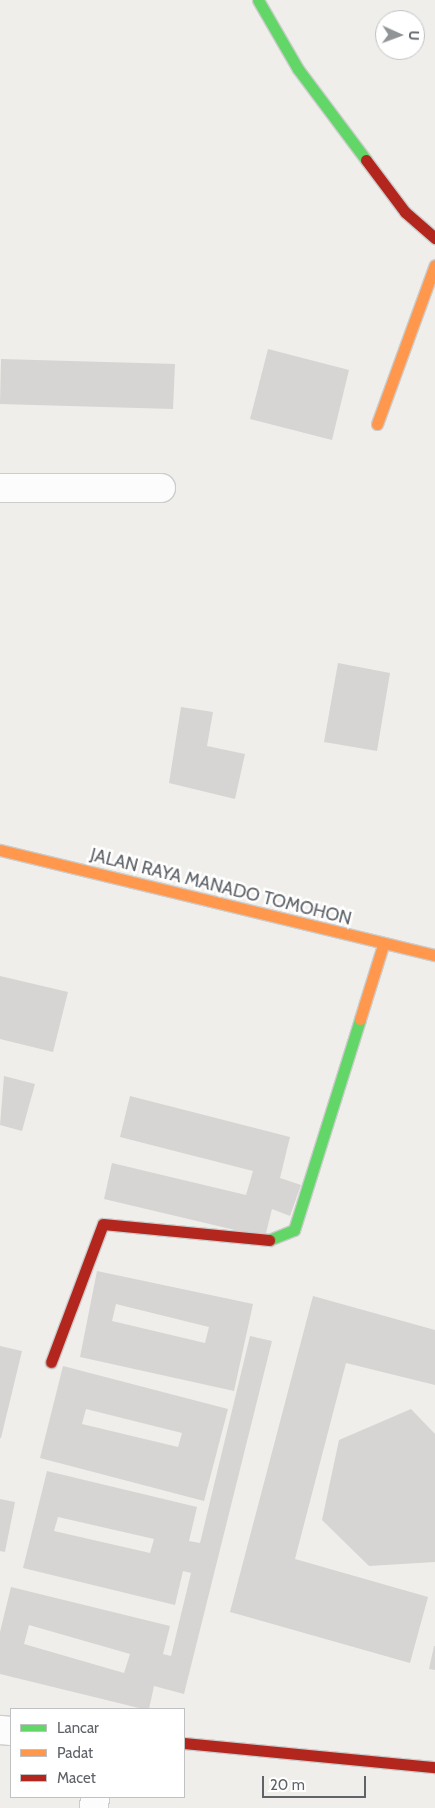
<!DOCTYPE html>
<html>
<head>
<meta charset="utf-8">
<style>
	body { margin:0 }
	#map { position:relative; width:435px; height:1808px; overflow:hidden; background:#efeeea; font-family:Cabin,sans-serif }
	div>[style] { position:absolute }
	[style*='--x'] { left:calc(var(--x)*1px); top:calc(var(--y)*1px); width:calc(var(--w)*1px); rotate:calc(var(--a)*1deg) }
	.building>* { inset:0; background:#d6d5d3 }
	.roads { filter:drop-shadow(1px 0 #cbcccc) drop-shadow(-1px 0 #cbcccc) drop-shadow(0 1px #cbcccc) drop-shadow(0 -1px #cbcccc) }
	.street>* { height:28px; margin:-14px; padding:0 14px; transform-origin:14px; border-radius:14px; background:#fdfcfc }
	.fast>* { height:11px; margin:-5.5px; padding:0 5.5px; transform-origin:5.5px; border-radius:5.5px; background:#63d668 }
	.slow>* { height:11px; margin:-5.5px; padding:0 5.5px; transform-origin:5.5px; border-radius:5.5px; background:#ff974d }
	.jam>* { height:11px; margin:-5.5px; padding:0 5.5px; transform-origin:5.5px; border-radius:5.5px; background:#b3261e }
	span { translate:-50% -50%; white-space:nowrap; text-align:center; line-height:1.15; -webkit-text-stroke:5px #fff; paint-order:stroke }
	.street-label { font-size:18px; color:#5f6368 }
	.legend { position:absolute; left:10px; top:1708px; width:175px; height:90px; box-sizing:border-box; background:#fff; border:1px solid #bfc1c3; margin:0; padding:6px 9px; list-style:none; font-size:15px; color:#5f6368 }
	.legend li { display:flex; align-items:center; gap:10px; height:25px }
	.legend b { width:25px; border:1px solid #bfc1c3 }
	.north { position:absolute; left:375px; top:10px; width:50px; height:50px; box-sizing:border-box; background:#fff; border:1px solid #bfc1c3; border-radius:50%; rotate:92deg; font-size:14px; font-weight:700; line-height:20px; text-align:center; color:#5f6368 }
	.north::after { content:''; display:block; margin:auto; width:18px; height:22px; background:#919496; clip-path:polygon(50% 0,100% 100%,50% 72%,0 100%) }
	.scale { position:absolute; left:262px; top:1776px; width:104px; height:22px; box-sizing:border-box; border:2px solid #5f6368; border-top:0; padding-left:6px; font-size:15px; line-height:18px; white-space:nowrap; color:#5f6368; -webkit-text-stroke:4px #fff; paint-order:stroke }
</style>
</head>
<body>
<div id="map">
	<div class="building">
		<i style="clip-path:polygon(268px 349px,349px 370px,332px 440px,250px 419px)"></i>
		<i style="clip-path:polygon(1px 359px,175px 364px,173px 409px,0 404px)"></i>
		<i style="clip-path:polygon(338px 663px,390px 673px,377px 751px,324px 742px)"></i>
		<i style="clip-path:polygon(181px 707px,213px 712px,207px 746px,245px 754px,235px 799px,169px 783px)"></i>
		<i style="clip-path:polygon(0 976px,68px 992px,53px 1052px,0 1039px)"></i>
		<i style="clip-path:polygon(4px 1076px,35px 1084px,22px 1131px,0 1125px)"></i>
		<i style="clip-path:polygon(130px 1096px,290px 1137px,280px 1178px,301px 1185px,290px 1216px,272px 1209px,265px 1237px,104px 1199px,112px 1163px,246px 1195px,253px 1171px,120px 1137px)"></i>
		<i style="clip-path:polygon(evenodd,97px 1271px,253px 1304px,234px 1391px,80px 1357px,97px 1271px,116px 1304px,209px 1327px,205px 1343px,112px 1321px,116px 1304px)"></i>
		<i style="clip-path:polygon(313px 1296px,435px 1330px,435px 1385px,346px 1363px,295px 1559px,428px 1597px,410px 1663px,230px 1612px)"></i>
		<i style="clip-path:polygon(evenodd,250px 1336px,272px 1341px,184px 1694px,154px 1686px,149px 1709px,143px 1709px,0 1674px,0 1632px,11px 1587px,170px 1626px,163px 1654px,171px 1656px,191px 1573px,183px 1571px,175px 1605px,23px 1568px,47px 1471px,197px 1507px,189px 1541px,200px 1543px,250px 1336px,58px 1517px,154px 1539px,150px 1553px,54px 1531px,58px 1517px,250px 1336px,29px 1625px,130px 1654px,124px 1673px,24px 1644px,29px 1625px)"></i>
		<i style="clip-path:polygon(0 1346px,22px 1351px,1px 1438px,0 1438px)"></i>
		<i style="clip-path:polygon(evenodd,63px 1366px,228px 1409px,204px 1501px,40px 1458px,63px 1366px,86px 1409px,182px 1433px,178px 1447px,82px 1424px,86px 1409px)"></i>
		<i style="clip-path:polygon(411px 1409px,435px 1434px,435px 1562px,369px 1566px,322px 1520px,339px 1440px)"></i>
		<i style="clip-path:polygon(0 1499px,15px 1502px,5px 1552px,0 1551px)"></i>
		<i style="clip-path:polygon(434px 1646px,435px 1646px,435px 1670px,429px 1669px)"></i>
	</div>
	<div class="roads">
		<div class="street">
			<i style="--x:0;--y:488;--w:161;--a:0"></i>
			<i style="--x:0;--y:1730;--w:11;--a:5"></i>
			<i style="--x:94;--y:1808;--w:11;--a:-85"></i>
		</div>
		<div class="fast">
			<i style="--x:258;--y:0;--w:80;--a:59.9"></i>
			<i style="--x:298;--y:69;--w:114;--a:53.2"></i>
			<i style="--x:269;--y:1240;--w:27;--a:-22"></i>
			<i style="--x:294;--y:1230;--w:221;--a:-72.6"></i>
		</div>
		<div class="slow">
			<i style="--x:377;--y:424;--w:169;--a:-70"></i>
			<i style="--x:0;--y:850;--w:447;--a:13.6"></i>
			<i style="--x:360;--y:1019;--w:77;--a:-72.7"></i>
		</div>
		<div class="jam">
			<i style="--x:366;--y:160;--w:65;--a:53.1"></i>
			<i style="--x:405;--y:212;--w:40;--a:41"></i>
			<i style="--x:51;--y:1362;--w:147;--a:-69.4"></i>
			<i style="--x:103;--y:1224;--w:167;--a:5.5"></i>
			<i style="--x:184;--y:1743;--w:252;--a:5.5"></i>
		</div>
	</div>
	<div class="street-label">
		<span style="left:221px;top:887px;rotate:14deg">JALAN RAYA MANADO TOMOHON</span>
	</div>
	<ul class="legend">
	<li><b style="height:6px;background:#63d668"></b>Lancar</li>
	<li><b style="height:6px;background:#ff974d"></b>Padat</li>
	<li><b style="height:6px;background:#b3261e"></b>Macet</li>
	</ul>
	<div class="north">U</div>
	<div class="scale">20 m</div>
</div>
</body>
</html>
